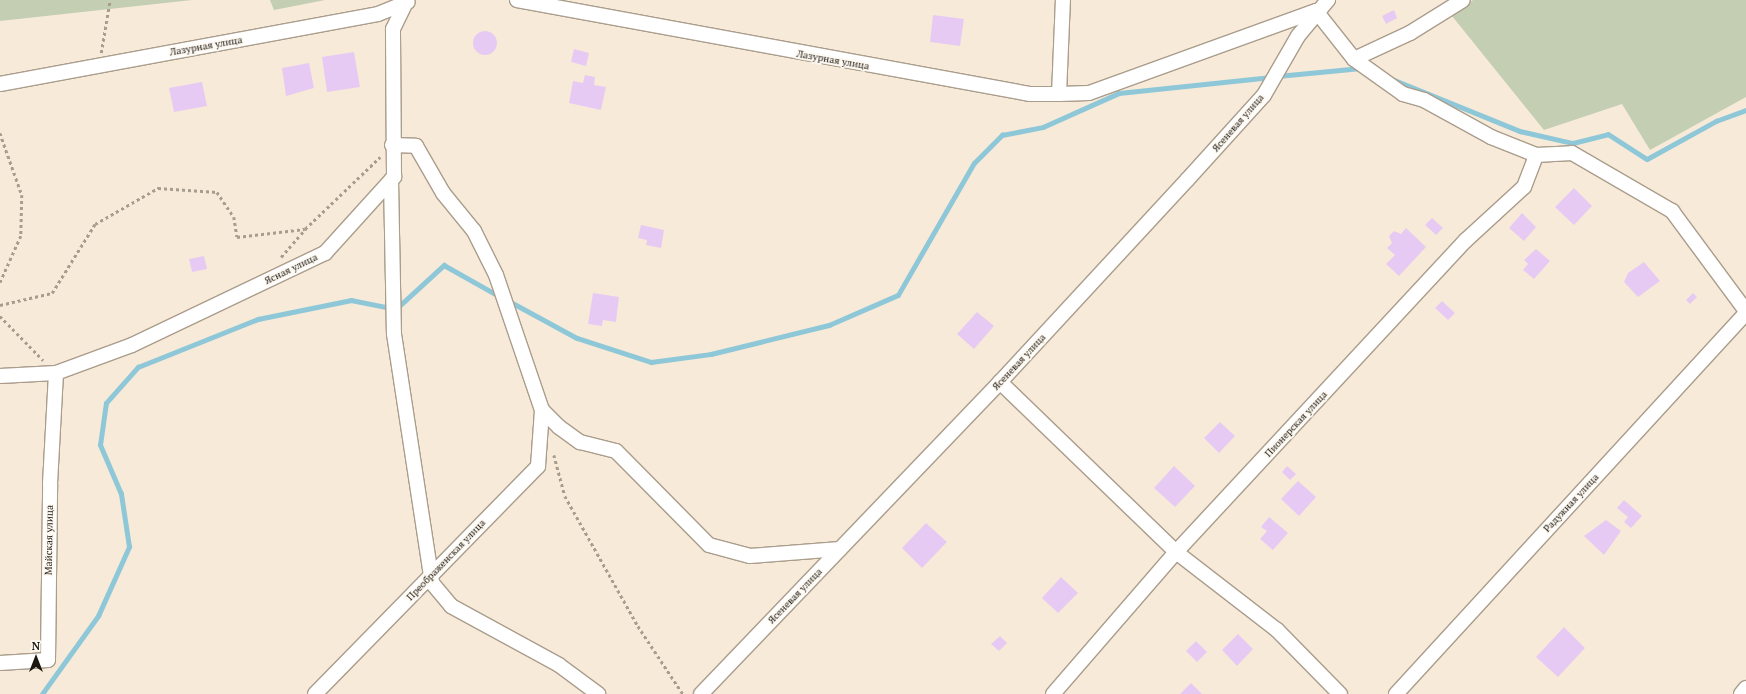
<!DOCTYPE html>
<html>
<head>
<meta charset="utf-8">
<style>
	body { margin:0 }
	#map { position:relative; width:1746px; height:694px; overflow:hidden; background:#f8ead8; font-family:"PT Serif",serif }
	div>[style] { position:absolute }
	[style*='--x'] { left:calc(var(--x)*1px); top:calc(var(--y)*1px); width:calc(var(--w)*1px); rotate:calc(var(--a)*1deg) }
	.green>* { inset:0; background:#c3ceb3 }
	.stream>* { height:4.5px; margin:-2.25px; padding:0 2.25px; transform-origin:2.25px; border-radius:2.25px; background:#8ec8d8 }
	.building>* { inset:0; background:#e7caf3 }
	.round { border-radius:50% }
	.path>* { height:2.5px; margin-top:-1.25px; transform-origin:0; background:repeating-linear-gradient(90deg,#a79d8f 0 3px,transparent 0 6px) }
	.roads { filter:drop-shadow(1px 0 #aa9d8c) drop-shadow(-1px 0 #aa9d8c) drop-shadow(0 1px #aa9d8c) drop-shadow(0 -1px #aa9d8c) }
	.minor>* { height:14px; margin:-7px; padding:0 7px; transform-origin:7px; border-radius:7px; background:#fff }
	span { translate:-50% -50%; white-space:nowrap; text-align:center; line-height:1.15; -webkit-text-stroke:3.5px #fef9f1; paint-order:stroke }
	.street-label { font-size:10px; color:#1c1811 }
	.north { position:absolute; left:16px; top:638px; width:40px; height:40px; -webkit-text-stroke:3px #fef9f1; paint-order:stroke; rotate:0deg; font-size:11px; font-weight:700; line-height:16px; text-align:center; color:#1c1811 }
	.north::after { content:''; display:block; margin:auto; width:14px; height:18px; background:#1c1811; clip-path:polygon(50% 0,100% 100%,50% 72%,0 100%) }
</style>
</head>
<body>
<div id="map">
	<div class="green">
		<i style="clip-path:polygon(0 0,192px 0,0 21px)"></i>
		<i style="clip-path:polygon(270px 0,325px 0,274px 10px)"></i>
		<i style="clip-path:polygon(1473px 0,1746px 0,1746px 97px,1650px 150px,1622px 104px,1544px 130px,1452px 16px)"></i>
	</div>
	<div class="stream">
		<i style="--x:1278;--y:76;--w:83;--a:-5.5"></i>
		<i style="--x:1392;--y:79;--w:138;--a:22.1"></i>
		<i style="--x:1520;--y:131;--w:54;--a:12.8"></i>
		<i style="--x:1573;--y:143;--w:36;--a:-14"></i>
		<i style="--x:1608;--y:134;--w:46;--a:32.7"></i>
		<i style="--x:1647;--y:159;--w:79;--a:-28.8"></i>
		<i style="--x:1716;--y:121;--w:32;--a:-20"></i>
		<i style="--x:509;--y:301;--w:77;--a:28.6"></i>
		<i style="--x:577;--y:338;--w:78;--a:18"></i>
		<i style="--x:651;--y:362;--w:61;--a:-7.6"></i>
		<i style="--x:711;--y:354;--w:122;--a:-13.8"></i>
		<i style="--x:829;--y:325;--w:75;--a:-23.5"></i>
		<i style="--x:898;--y:295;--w:152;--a:-60.1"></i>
		<i style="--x:974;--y:163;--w:40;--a:-45"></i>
		<i style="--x:1002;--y:135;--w:42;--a:-11"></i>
		<i style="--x:1043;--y:127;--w:83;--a:-24.1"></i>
		<i style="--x:1119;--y:93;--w:153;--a:-6"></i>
		<i style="--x:42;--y:694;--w:96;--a:-54.3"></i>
		<i style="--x:98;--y:616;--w:76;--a:-65.8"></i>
		<i style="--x:129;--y:547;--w:54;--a:-98.6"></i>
		<i style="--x:121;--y:494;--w:53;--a:-113.2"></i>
		<i style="--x:100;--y:445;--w:42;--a:-81.9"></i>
		<i style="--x:106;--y:403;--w:48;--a:-48.4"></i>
		<i style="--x:138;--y:367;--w:129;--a:-21.8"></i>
		<i style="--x:258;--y:319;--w:95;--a:-11.5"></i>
		<i style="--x:351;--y:300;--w:46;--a:11.3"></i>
		<i style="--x:396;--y:309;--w:65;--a:-42.5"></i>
		<i style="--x:444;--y:265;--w:63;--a:29.4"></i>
	</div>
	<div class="building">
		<i style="clip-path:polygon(1394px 10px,1397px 18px,1386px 24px,1382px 16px)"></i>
		<i style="clip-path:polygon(933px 15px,964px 19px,960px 46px,930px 42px)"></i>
		<i class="round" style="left:473px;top:31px;width:24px;height:24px"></i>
		<i style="clip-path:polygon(574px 49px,589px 53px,586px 66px,571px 62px)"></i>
		<i style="clip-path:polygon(354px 52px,360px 87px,327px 92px,322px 57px)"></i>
		<i style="clip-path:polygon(309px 63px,314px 88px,286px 96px,282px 68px)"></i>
		<i style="clip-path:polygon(585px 75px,595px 77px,594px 85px,606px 87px,601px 110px,569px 103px,573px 81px,583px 83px)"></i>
		<i style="clip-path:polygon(202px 82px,207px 106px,174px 112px,169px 88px)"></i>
		<i style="clip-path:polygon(1574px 188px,1592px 206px,1574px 225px,1555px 207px)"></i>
		<i style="clip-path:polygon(1522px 213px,1536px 227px,1524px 241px,1509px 228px)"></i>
		<i style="clip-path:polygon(1432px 218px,1443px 228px,1436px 235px,1425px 225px)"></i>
		<i style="clip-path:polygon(641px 225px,664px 230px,661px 248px,646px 245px,647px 240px,638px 238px)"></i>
		<i style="clip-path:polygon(1406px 228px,1426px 247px,1399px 276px,1386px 264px,1395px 255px,1387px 248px,1392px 243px,1389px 236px,1394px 231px,1401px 234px)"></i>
		<i style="clip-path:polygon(1536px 249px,1550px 261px,1534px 279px,1523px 270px,1528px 264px,1524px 260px)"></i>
		<i style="clip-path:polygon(204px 256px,207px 269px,192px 272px,189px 259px)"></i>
		<i style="clip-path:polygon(1644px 262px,1660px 281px,1638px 297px,1624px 282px,1628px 273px)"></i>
		<i style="clip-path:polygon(593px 293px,619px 297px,616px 322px,603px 320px,602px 326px,588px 324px)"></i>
		<i style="clip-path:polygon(1693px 293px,1697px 297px,1690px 304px,1686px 300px)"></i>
		<i style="clip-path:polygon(1442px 301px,1455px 313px,1448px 320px,1435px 308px)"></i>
		<i style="clip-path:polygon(977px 312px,994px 326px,974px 349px,957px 334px)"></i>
		<i style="clip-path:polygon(1220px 422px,1235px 436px,1219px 453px,1204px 438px)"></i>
		<i style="clip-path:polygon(1174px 466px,1195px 486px,1175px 507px,1154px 488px)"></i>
		<i style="clip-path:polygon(1287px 466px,1296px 474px,1290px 480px,1282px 472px)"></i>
		<i style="clip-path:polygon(1298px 481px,1316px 497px,1299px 516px,1281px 499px)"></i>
		<i style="clip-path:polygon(1624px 500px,1642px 516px,1631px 528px,1624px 522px,1628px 517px,1617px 508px)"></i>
		<i style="clip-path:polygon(1269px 517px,1288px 533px,1273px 550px,1260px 539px,1267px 531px,1261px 527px)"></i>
		<i style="clip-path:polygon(1606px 520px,1621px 531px,1604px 555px,1584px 536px)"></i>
		<i style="clip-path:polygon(926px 523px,947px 542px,922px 568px,902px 548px)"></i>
		<i style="clip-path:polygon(1061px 577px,1078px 593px,1058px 613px,1042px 598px)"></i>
		<i style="clip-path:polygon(1564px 627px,1585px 648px,1558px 677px,1536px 657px)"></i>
		<i style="clip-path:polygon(1238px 634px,1253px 649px,1237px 666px,1222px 650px)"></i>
		<i style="clip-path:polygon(1000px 636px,1007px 643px,999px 651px,991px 644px)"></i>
		<i style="clip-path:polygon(1196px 641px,1207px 652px,1197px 662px,1186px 651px)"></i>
		<i style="clip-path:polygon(1191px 683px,1202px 694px,1180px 694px)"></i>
	</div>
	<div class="path">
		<i style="--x:101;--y:53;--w:54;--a:-80.4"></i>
		<i style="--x:0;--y:133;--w:66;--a:70.5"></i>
		<i style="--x:22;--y:195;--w:41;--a:91.4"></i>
		<i style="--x:21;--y:236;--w:51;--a:114.1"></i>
		<i style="--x:281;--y:257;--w:37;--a:-49"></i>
		<i style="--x:0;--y:305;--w:53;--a:-13"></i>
		<i style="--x:52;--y:293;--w:81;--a:-58.1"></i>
		<i style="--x:95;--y:224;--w:73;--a:-29.7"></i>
		<i style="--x:158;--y:188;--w:59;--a:3.9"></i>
		<i style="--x:217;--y:192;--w:30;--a:56"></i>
		<i style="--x:234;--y:217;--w:20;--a:81"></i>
		<i style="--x:237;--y:237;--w:68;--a:-6.7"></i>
		<i style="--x:305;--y:229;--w:104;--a:-43.8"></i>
		<i style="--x:0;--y:316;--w:62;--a:45.7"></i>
		<i style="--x:554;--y:455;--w:42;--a:75"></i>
		<i style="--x:565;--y:496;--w:149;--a:60.7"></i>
		<i style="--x:638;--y:626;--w:82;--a:56.5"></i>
	</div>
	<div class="roads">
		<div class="minor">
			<i style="--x:517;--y:0;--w:522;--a:10.38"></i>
			<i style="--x:1030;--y:94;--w:29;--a:0"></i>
			<i style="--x:1059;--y:94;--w:94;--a:-87.6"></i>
			<i style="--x:1354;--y:59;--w:62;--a:-24.9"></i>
			<i style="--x:1410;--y:33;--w:62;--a:-31.9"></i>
			<i style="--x:0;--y:84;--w:384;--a:-10.5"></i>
			<i style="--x:378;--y:14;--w:32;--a:-22"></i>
			<i style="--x:1059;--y:94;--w:30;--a:-2"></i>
			<i style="--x:1089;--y:93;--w:241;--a:-19.9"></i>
			<i style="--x:1316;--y:11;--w:61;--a:51.6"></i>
			<i style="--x:1354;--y:59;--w:60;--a:35.5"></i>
			<i style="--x:1403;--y:94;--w:22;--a:16"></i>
			<i style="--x:1424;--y:100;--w:77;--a:28.9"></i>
			<i style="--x:1491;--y:137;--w:48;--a:21.8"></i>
			<i style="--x:1536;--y:155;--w:36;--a:-3"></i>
			<i style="--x:1572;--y:153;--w:116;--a:30.1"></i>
			<i style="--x:1672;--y:211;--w:124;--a:53.5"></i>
			<i style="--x:392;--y:145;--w:24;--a:2"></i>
			<i style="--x:416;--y:146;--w:54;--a:60.1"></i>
			<i style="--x:443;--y:193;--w:49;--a:50.8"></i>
			<i style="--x:474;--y:231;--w:49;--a:63.4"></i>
			<i style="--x:496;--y:275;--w:143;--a:71.2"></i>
			<i style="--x:542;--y:410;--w:24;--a:45"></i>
			<i style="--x:559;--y:427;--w:26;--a:36"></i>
			<i style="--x:580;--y:442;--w:37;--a:14"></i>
			<i style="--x:616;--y:451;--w:132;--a:45.3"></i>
			<i style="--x:709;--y:545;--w:42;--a:15"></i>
			<i style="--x:750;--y:556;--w:90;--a:-4.4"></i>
			<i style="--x:391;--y:180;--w:154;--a:88.9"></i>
			<i style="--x:394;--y:334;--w:252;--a:81.3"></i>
			<i style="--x:432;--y:583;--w:30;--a:50"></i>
			<i style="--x:451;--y:606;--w:123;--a:28.6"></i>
			<i style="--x:559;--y:665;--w:49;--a:36.6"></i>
			<i style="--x:0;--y:376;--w:56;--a:-3.1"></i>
			<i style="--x:56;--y:373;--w:81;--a:-20.2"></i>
			<i style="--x:132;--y:345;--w:214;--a:-25.5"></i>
			<i style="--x:325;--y:253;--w:103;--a:-47.8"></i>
			<i style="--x:394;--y:177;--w:148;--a:-90.4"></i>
			<i style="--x:393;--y:29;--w:25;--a:-64"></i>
			<i style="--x:1000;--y:382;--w:245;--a:44"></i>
			<i style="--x:1176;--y:552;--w:128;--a:37.7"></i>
			<i style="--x:1277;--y:630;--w:90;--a:45.5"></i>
			<i style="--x:0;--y:663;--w:48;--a:-3.6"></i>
			<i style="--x:48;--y:660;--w:176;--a:-89.3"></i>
			<i style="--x:50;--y:484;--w:111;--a:-86.9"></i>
			<i style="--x:315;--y:694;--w:319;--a:-45.6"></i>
			<i style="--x:538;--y:466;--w:56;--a:-85.9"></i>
			<i style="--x:701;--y:694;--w:432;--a:-46.2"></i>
			<i style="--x:1000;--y:382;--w:275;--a:-47.2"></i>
			<i style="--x:1187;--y:180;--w:115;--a:-47.8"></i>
			<i style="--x:1264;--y:95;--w:68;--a:-60"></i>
			<i style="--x:1298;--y:36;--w:47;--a:-50.2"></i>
			<i style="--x:1053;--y:694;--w:188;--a:-49.1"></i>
			<i style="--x:1176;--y:552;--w:425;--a:-47.1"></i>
			<i style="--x:1465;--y:241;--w:80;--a:-42.5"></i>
			<i style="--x:1524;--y:187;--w:34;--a:-69"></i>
			<i style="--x:1396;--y:694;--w:517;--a:-47.43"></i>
			<i style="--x:1741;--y:694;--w:8;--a:-50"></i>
		</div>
	</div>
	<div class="street-label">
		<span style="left:206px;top:46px;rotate:-10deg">Лазурная улица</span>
		<span style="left:833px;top:60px;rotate:10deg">Лазурная улица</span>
		<span style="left:1238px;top:123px;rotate:-49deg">Ясеневая улица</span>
		<span style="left:291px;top:269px;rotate:-26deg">Ясная улица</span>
		<span style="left:1019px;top:362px;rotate:-47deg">Ясеневая улица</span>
		<span style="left:1296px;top:424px;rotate:-47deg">Пионерская улица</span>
		<span style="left:1571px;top:503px;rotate:-47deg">Радужная улица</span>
		<span style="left:49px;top:540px;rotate:-89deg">Майская улица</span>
		<span style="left:446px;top:560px;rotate:-46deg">Преображенская улица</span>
		<span style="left:795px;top:596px;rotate:-46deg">Ясеневая улица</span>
	</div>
	<div class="north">N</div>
</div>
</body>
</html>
